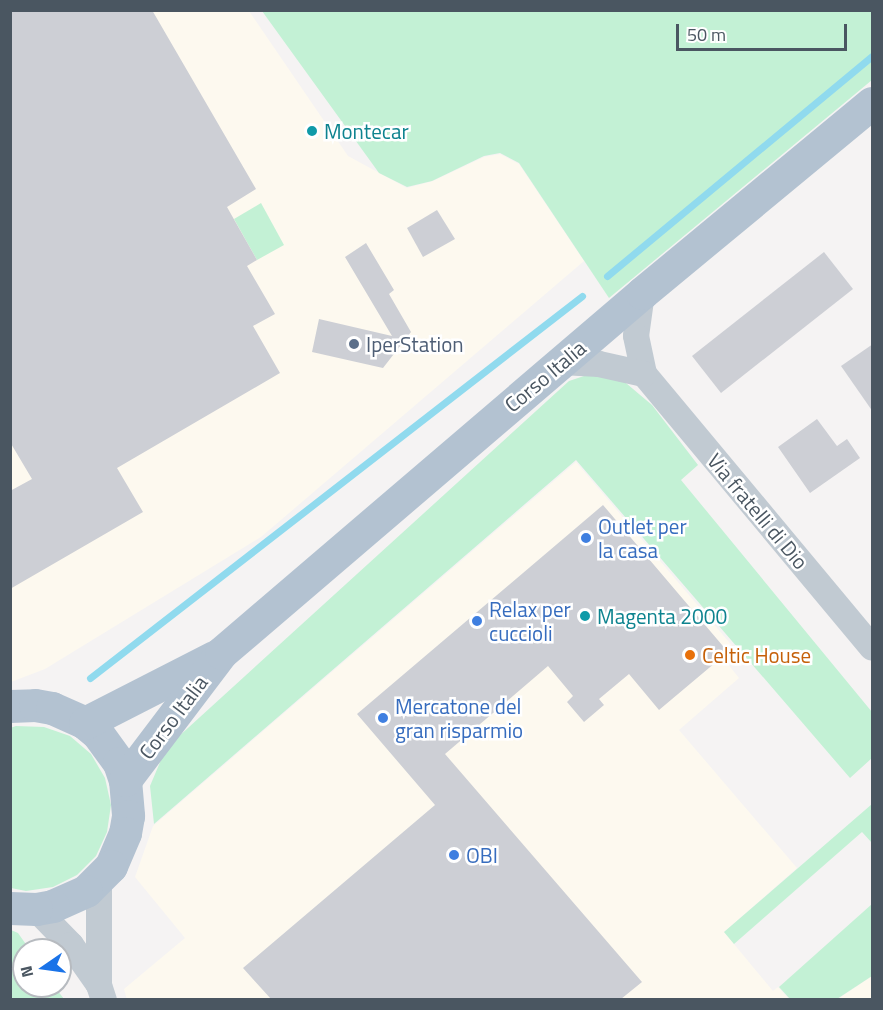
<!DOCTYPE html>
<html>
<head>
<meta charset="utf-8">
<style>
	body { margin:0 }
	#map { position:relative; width:883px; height:1010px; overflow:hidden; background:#f5f3f3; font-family:"Titillium Web",sans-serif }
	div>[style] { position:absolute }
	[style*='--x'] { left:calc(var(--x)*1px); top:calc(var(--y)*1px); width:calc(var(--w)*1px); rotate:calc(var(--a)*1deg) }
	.commercial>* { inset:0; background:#fdf9ef }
	.green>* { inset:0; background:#c3f1d5 }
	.stream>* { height:7px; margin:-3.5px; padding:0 3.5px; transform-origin:3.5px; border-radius:3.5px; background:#90daee }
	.building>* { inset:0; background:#cdcfd5 }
	.minor>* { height:26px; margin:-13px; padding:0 13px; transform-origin:13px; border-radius:13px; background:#c1cad2 }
	.primary>* { height:33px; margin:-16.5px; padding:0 16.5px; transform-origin:16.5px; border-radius:16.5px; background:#b3c2d1 }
	.dots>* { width:16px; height:16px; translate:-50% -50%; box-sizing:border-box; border:3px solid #fff; border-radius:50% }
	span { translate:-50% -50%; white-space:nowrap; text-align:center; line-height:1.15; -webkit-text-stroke:5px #fff; paint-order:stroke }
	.culture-label { font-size:21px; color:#0d838f }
	.left { translate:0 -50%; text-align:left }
	.service-label { font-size:21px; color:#4e5e75 }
	.street-label { font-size:21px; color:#4a5661 }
	.shop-label { font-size:21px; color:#366cbe }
	.food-label { font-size:21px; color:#c56008 }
	.frame { position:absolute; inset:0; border:12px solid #4a5661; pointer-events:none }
	.north { position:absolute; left:12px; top:938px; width:60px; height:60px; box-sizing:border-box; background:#fff; border:2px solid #b7bbc0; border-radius:50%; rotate:257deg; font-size:16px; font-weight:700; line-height:24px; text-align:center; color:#4a5661 }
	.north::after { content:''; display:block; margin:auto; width:21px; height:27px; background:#1a73e8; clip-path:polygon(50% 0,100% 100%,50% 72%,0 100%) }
	.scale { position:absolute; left:676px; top:24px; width:171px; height:27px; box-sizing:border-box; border:3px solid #4a5661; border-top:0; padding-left:8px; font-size:18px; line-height:21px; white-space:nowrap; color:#4a5661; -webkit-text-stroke:4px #fff; paint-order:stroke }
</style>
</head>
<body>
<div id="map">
	<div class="commercial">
		<i style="clip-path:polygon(11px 11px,249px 11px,348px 156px,407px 188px,433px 181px,484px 157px,500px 154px,519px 164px,584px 261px,261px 537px,45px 669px,11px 682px)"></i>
		<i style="clip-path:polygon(576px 462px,734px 648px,723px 658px,739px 678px,679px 730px,797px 868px,724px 932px,773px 991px,778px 987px,789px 999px,127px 1000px,124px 989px,185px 938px,135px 877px,153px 826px)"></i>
		<i style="clip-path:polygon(872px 976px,872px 999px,838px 999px)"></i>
	</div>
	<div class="green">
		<i style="clip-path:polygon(262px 11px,872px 11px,872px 80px,609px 298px,519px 163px,500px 153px,484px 156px,432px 181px,407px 187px,379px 173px)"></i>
		<i style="clip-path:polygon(261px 203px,284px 245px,257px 260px,234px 219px)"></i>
		<i style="clip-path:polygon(593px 373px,620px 378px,652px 405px,698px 465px,681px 480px,872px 712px,872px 758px,850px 778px,576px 460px,154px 824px,150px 786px,166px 748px,569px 381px)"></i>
		<i style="clip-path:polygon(16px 726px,44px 727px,70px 736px,91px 754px,105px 778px,111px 805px,107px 832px,96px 856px,77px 875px,53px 887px,26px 891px,11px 888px,10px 728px)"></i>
		<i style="clip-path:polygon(872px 804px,872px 843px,862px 832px,734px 944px,724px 932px)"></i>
		<i style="clip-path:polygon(872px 904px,872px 976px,837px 999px,790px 999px,779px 987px)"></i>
		<i style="clip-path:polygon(11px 930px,18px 933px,30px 950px,24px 950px,24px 986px,54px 986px,64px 999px,11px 999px)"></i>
	</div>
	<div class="stream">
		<i style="--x:607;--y:276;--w:344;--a:-39.7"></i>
		<i style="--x:90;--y:678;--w:623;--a:-37.83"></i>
	</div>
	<div class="building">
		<i style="clip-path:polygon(10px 10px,152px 10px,256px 189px,227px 207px,257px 260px,247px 266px,275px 314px,253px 326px,280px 373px,117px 468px,143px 512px,10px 589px,10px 491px,32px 479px,10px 442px)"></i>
		<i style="clip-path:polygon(437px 210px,455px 239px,423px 257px,407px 228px)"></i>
		<i style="clip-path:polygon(366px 243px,394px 290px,389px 294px,411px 332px,383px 368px,312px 352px,319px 319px,392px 336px,345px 257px)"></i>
		<i style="clip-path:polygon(824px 252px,853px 289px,721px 393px,692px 356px)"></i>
		<i style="clip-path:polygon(873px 344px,873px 412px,841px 366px)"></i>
		<i style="clip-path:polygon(817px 419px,837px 446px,847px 439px,860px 458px,810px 493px,778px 447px)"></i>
		<i style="clip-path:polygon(603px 505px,728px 652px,659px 710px,629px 674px,599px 699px,604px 705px,584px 722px,567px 702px,573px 696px,548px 666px,445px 754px,642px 982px,621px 999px,271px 999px,243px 968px,435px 805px,357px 714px)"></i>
	</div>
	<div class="minor">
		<i style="--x:642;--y:293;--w:43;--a:97.9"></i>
		<i style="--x:636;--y:336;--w:39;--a:78"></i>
		<i style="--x:644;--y:374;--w:356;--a:50.2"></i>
		<i style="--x:561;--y:362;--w:38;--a:3"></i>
		<i style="--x:599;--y:364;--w:46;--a:12.5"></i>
		<i style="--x:36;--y:909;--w:50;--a:45.8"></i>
		<i style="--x:71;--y:945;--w:49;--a:55"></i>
		<i style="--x:99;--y:985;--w:16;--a:72"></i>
		<i style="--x:99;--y:985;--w:105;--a:-90"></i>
	</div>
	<div class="primary">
		<i style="--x:10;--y:706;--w:25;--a:-2"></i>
		<i style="--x:35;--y:705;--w:17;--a:10"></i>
		<i style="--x:52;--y:708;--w:36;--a:24"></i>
		<i style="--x:85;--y:723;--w:17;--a:40"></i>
		<i style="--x:98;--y:734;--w:36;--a:54"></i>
		<i style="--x:119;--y:763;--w:18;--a:71"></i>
		<i style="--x:125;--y:780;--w:36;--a:85"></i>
		<i style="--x:128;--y:816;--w:17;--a:100"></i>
		<i style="--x:125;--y:833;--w:36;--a:113"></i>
		<i style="--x:111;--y:866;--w:35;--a:135"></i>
		<i style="--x:86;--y:891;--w:36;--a:156"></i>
		<i style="--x:53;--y:906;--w:17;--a:170"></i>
		<i style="--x:36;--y:909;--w:26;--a:-178"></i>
		<i style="--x:85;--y:723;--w:145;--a:-27.1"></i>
		<i style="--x:125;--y:780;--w:159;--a:-52.9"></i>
		<i style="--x:221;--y:653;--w:554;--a:-40.53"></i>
		<i style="--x:642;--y:293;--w:298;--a:-39.6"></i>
	</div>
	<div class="dots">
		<i style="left:312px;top:131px;background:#0f9aa8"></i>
		<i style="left:354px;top:344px;background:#5c6f8a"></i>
		<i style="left:586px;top:538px;background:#3f7fe0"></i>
		<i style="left:585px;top:616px;background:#0f9aa8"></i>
		<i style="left:477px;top:621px;background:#3f7fe0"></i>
		<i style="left:690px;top:655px;background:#e8710a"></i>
		<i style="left:383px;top:718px;background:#3f7fe0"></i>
		<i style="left:454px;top:855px;background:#3f7fe0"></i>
	</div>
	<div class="culture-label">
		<span class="left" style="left:324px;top:131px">Montecar</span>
		<span class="left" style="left:597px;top:616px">Magenta 2000</span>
	</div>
	<div class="service-label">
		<span class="left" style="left:366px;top:344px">IperStation</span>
	</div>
	<div class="street-label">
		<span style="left:545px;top:376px;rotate:-40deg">Corso Italia</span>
		<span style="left:758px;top:511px;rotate:50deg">Via fratelli di Dio</span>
		<span style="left:173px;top:717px;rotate:-53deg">Corso Italia</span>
	</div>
	<div class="shop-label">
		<span class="left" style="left:598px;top:538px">Outlet per<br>la casa</span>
		<span class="left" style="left:489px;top:621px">Relax per<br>cuccioli</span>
		<span class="left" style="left:395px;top:718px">Mercatone del<br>gran risparmio</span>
		<span class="left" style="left:466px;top:855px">OBI</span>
	</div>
	<div class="food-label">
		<span class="left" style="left:702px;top:655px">Celtic House</span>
	</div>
	<div class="frame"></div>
	<div class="north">N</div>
	<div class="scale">50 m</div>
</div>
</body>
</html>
